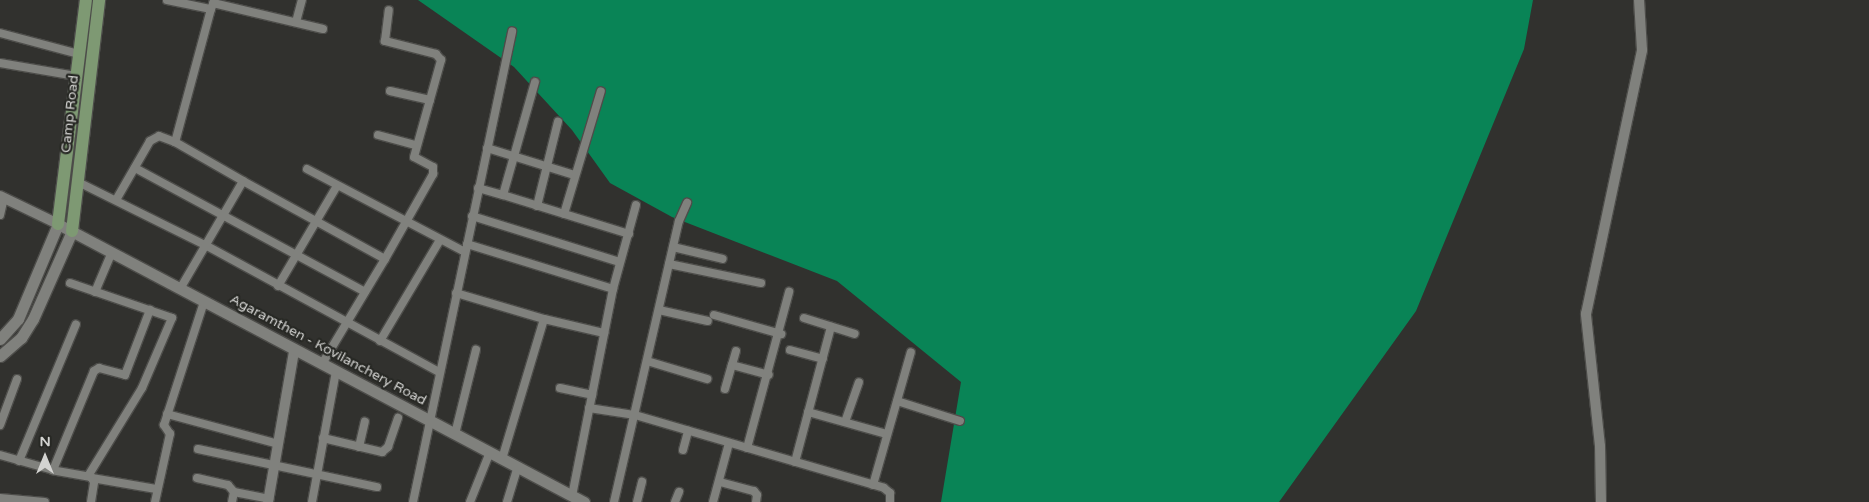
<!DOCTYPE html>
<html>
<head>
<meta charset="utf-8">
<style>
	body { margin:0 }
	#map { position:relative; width:1869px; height:502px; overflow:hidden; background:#31312e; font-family:"Varela Round",sans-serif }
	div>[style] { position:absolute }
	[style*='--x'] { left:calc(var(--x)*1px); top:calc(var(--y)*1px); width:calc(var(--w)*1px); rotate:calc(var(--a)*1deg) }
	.water>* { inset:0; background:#098456 }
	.roads { filter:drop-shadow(1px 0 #4d4d4a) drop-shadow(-1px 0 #4d4d4a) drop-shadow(0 1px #4d4d4a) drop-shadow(0 -1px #4d4d4a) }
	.minor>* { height:8px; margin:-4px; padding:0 4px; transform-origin:4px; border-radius:4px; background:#80817d }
	.tertiary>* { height:10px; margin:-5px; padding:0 5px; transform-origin:5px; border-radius:5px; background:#80817d }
	.secondary>* { height:11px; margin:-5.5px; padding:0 5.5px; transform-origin:5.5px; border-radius:5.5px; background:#80817d }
	.primary>* { height:12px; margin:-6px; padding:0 6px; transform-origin:6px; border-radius:6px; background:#7e9973 }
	span { translate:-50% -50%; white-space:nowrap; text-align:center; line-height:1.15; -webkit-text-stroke:4.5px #272824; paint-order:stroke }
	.street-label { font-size:14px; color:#d3d3d1 }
	.north { position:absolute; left:20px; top:432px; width:50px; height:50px; -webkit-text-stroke:4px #272824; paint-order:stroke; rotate:0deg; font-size:14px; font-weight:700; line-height:20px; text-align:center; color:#d3d3d1 }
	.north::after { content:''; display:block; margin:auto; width:18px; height:22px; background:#d3d3d1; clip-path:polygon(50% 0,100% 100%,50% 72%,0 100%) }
</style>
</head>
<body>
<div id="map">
	<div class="water">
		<i style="clip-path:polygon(418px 0,1533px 0,1524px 49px,1416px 311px,1279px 502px,941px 502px,961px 382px,837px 281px,672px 217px,610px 183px,572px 130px,514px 67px)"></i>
	</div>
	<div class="roads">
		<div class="minor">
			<i style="--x:167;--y:0;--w:45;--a:11.6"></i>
			<i style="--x:211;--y:9;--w:5;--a:-68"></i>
			<i style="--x:213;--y:3;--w:113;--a:13.3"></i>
			<i style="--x:211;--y:9;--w:138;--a:105.1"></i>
			<i style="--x:175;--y:142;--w:78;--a:29.8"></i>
			<i style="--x:296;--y:22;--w:23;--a:-75"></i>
			<i style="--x:0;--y:33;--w:82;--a:14.9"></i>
			<i style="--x:0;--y:63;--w:77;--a:9.7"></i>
			<i style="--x:535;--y:82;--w:117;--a:105.8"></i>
			<i style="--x:503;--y:195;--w:132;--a:17.2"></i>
			<i style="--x:390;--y:91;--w:41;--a:12.7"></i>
			<i style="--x:378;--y:135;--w:39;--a:15"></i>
			<i style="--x:487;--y:148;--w:91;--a:17.2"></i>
			<i style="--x:135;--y:168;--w:261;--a:28.3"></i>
			<i style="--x:307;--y:169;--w:178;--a:27.7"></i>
			<i style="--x:78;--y:182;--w:144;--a:26.4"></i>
			<i style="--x:207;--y:246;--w:264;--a:28.5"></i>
			<i style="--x:478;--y:188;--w:26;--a:16"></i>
			<i style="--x:116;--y:200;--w:68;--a:-60"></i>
			<i style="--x:150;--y:141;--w:10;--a:-29"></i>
			<i style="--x:159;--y:136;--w:17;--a:21"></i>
			<i style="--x:537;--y:206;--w:87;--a:-76"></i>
			<i style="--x:564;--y:214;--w:128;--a:-73.3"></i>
			<i style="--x:0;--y:215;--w:17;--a:-77"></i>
			<i style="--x:472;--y:216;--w:155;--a:17.3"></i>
			<i style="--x:467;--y:244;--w:153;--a:17.1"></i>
			<i style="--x:673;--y:247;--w:51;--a:13.5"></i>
			<i style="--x:385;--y:259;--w:98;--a:-60.5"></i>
			<i style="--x:433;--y:174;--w:7;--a:-90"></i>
			<i style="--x:433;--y:167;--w:21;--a:-152"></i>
			<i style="--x:414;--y:157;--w:101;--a:-74.4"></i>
			<i style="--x:441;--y:60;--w:8;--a:-130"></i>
			<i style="--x:436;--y:54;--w:53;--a:-165.7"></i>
			<i style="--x:385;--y:41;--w:31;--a:-83"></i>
			<i style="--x:669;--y:264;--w:94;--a:11.7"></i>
			<i style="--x:70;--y:283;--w:108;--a:18.9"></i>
			<i style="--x:172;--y:318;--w:76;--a:113.2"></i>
			<i style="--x:142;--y:388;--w:103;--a:121.5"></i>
			<i style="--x:278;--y:286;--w:116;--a:-59.5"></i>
			<i style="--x:180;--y:289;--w:125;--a:-59.7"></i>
			<i style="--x:243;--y:181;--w:162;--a:28.8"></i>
			<i style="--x:385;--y:259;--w:122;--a:121"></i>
			<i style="--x:95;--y:292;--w:43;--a:-67"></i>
			<i style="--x:456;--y:293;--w:92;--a:16.5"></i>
			<i style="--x:544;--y:319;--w:146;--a:106.7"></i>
			<i style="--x:659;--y:310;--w:50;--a:12.7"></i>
			<i style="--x:714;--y:315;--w:70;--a:15.8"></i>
			<i style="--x:804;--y:318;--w:53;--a:17.4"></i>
			<i style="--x:544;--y:319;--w:62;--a:13.1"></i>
			<i style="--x:380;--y:341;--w:117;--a:-59.3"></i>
			<i style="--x:790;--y:350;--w:34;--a:15"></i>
			<i style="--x:736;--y:351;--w:15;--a:106"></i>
			<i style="--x:732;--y:365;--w:38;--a:15"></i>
			<i style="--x:647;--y:361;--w:63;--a:16.7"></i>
			<i style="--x:560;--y:388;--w:33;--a:12"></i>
			<i style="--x:725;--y:389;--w:25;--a:-74"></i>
			<i style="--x:897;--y:401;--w:66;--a:17.6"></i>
			<i style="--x:589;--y:408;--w:47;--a:8.7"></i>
			<i style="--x:635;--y:415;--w:259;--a:16.3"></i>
			<i style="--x:884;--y:488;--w:8;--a:40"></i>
			<i style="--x:890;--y:493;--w:9;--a:90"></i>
			<i style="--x:808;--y:412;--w:82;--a:15.6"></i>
			<i style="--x:167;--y:414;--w:115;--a:15.1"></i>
			<i style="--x:845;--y:422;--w:42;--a:-70.7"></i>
			<i style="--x:0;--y:425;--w:49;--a:-69.7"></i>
			<i style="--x:455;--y:434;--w:87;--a:-76"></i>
			<i style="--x:323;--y:438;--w:61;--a:13.3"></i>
			<i style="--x:382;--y:452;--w:8;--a:-40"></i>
			<i style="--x:388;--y:447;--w:31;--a:-71"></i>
			<i style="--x:359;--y:447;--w:26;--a:-77"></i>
			<i style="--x:747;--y:448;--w:162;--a:-74.9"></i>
			<i style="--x:198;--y:449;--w:183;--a:12"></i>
			<i style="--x:683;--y:450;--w:20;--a:-75"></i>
			<i style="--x:0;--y:455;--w:55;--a:15.8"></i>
			<i style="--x:19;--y:461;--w:148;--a:-67.4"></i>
			<i style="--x:795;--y:462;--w:140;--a:-75.1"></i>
			<i style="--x:92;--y:478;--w:65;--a:9.8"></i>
			<i style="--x:197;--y:478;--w:32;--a:13"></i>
			<i style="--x:228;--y:485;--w:9;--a:49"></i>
			<i style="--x:720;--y:482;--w:35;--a:15"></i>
			<i style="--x:754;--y:491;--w:5;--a:53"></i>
			<i style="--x:757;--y:495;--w:7;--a:98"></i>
			<i style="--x:873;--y:485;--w:138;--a:-74.1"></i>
			<i style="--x:572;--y:496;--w:211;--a:-78.8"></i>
			<i style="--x:613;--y:289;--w:87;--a:-74.7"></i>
			<i style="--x:0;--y:498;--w:45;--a:5.1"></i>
			<i style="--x:91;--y:502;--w:20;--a:-81"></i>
			<i style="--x:94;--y:482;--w:6;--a:-121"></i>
			<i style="--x:91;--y:477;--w:39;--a:-170"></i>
			<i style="--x:53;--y:470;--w:107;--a:-67.5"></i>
			<i style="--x:94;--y:371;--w:6;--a:-31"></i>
			<i style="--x:99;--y:368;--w:27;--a:15"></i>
			<i style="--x:125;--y:375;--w:70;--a:-69"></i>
			<i style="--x:155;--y:502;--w:70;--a:-77.6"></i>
			<i style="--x:170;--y:434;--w:11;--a:-124"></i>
			<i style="--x:164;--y:425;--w:129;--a:-72"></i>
			<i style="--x:232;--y:502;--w:10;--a:-79"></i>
			<i style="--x:234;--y:492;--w:36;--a:11"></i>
			<i style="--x:312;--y:502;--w:133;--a:-79.6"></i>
			<i style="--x:413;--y:502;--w:481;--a:-78.1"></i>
			<i style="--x:470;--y:502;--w:54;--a:-68.2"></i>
			<i style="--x:507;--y:502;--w:37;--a:-73"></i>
			<i style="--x:614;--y:502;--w:288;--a:-77"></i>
			<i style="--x:679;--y:221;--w:20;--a:-66"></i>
			<i style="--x:637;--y:502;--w:21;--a:-76"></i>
			<i style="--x:675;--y:502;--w:11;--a:-68"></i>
			<i style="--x:713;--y:502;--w:61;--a:-74.8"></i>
		</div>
		<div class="tertiary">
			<i style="--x:0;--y:196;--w:64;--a:25.8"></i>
			<i style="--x:268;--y:502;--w:153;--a:-80.2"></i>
			<i style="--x:1601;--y:502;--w:56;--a:-91"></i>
			<i style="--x:1600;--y:446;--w:133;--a:-96.1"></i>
			<i style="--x:1586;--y:314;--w:270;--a:-78"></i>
			<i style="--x:1642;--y:50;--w:50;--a:-93.4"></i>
		</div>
		<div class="secondary">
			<i style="--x:0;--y:339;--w:27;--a:-48"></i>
			<i style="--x:18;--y:319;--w:103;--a:-67.2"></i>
			<i style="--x:58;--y:224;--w:595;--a:27.86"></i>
			<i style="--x:0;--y:356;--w:28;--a:-41"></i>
			<i style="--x:21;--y:338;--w:22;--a:-58"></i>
			<i style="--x:33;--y:319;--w:96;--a:-66.1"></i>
		</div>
		<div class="primary">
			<i style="--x:58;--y:224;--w:226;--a:-82.9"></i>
			<i style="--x:72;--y:231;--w:233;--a:-83.3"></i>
		</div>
	</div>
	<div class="street-label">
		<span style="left:70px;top:114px;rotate:-84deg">Camp Road</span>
		<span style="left:328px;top:350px;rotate:28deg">Agaramthen - Kovilanchery Road</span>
	</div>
	<div class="north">N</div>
</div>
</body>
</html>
